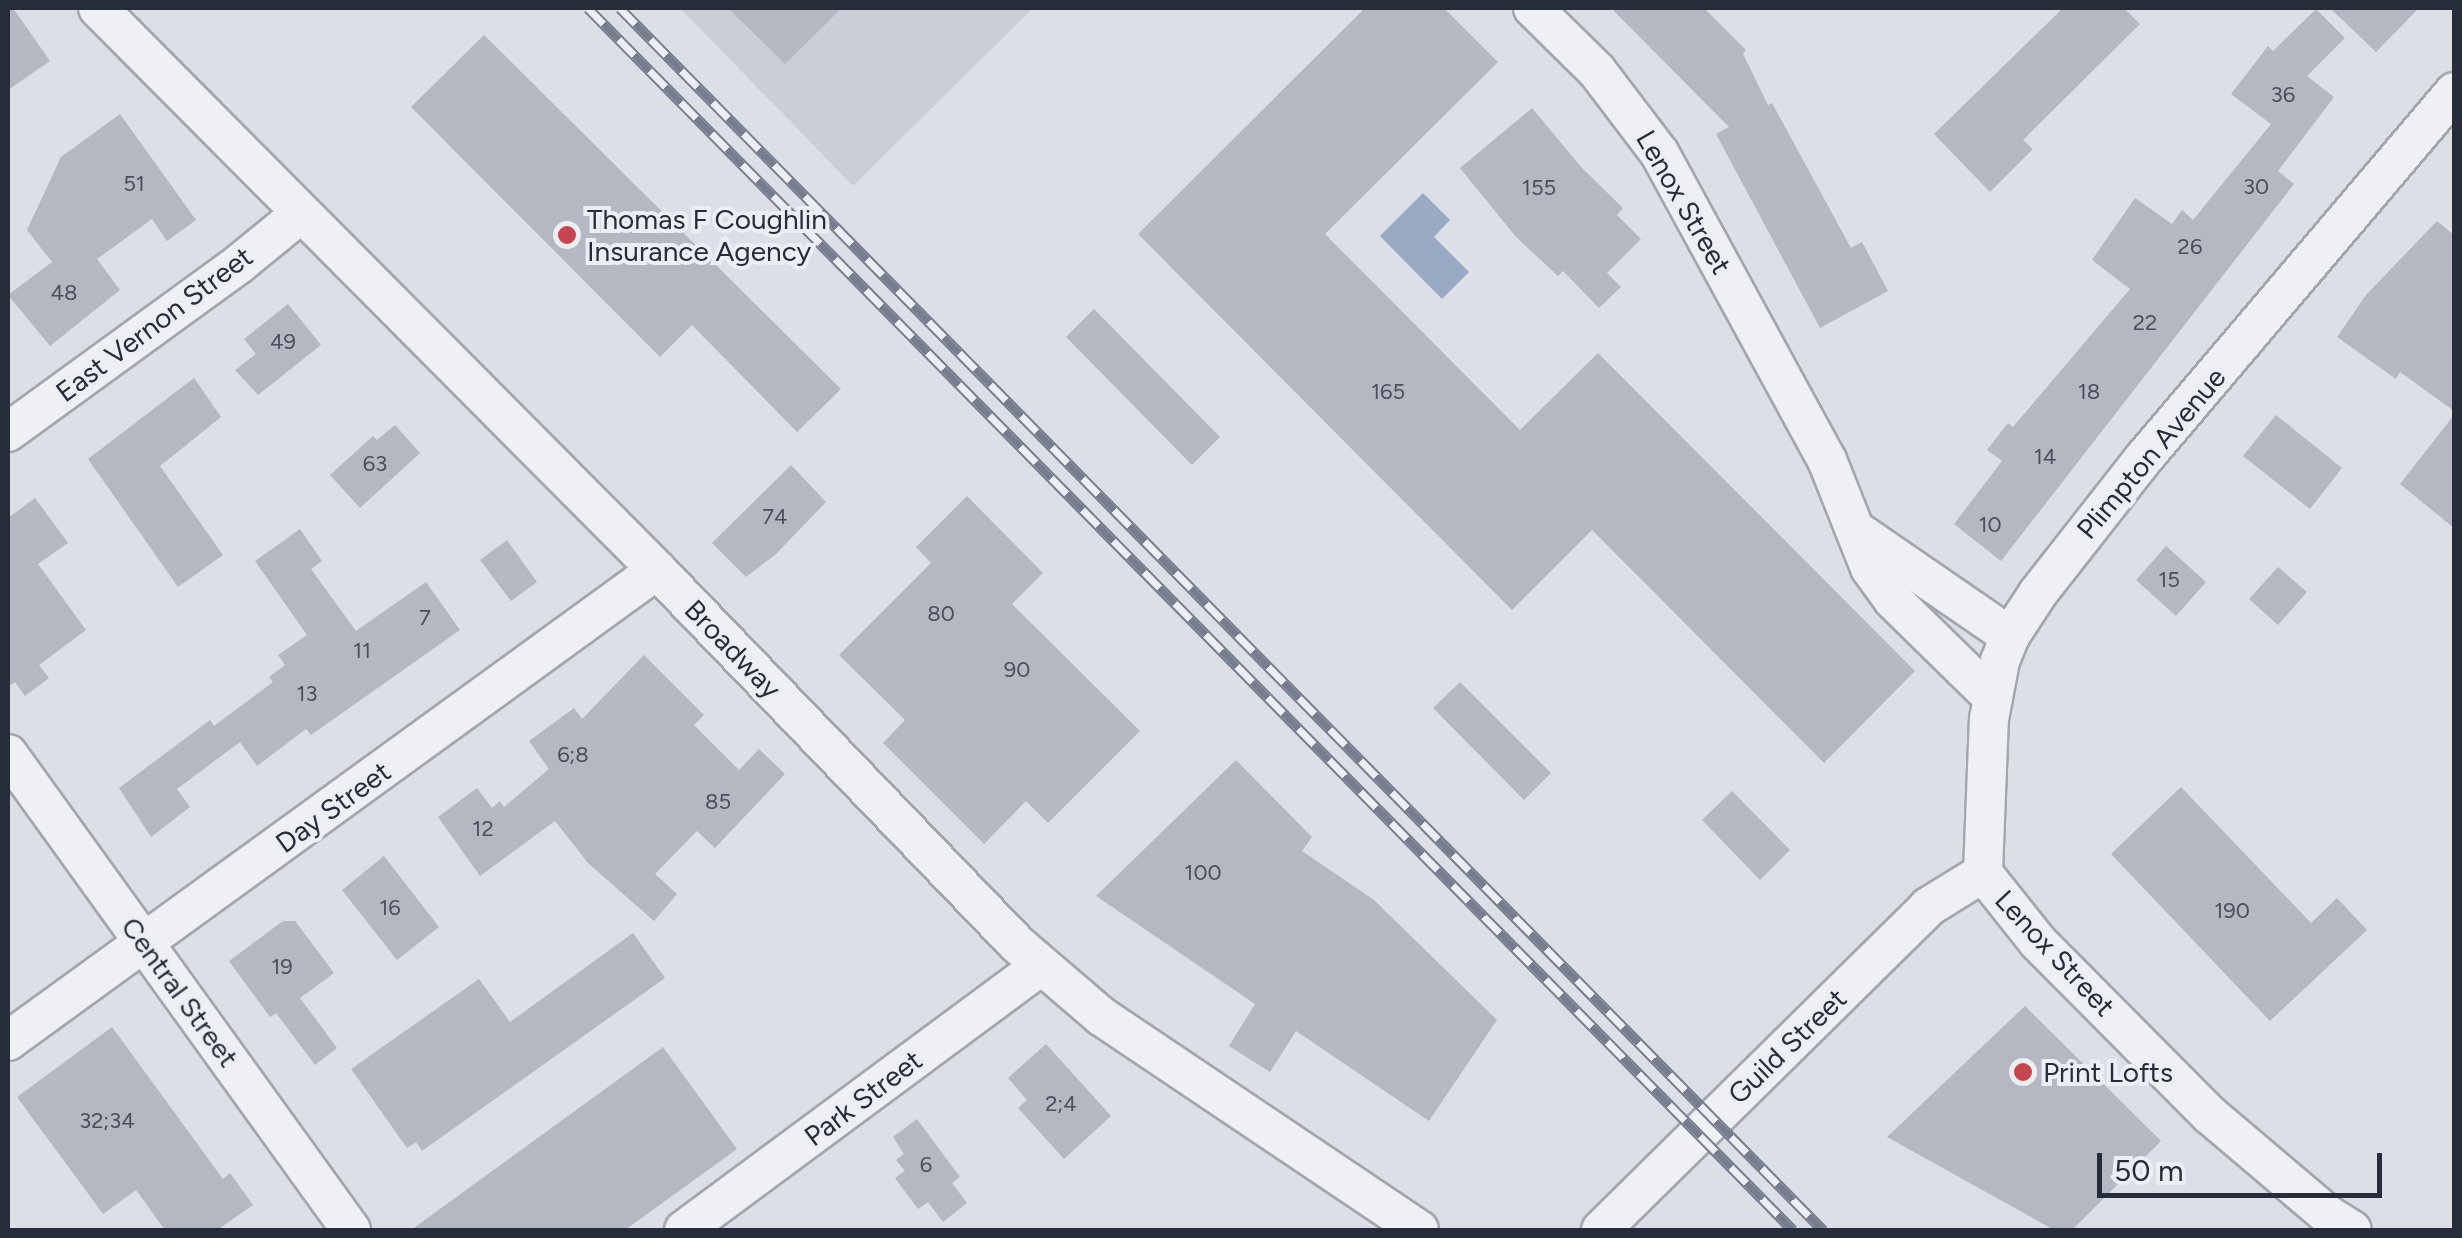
<!DOCTYPE html>
<html>
<head>
<meta charset="utf-8">
<style>
	body { margin:0 }
	#map { position:relative; width:2462px; height:1238px; overflow:hidden; background:#dcdfe5; font-family:Figtree,sans-serif }
	div>[style] { position:absolute }
	[style*='--x'] { left:calc(var(--x)*1px); top:calc(var(--y)*1px); width:calc(var(--w)*1px); rotate:calc(var(--a)*1deg) }
	.built>* { inset:0; background:#caced7 }
	.water>* { inset:0; background:#98aac4 }
	.building>* { inset:0; background:#b4b8c2 }
	.roads { filter:drop-shadow(2px 0 #a2a6af) drop-shadow(-2px 0 #a2a6af) drop-shadow(0 2px #a2a6af) drop-shadow(0 -2px #a2a6af) }
	.minor>* { height:38px; margin:-19px; padding:0 19px; transform-origin:19px; border-radius:19px; background:#eef0f4 }
	.rail>* { height:11px; margin-top:-5.5px; transform-origin:0; background:repeating-linear-gradient(90deg,#ebeef3 0 22px,#767d8e 0 44px); box-sizing:border-box; border-block:2px solid #767d8e }
	.dots>* { width:28px; height:28px; translate:-50% -50%; box-sizing:border-box; border:5px solid #ebeef3; border-radius:50% }
	span { translate:-50% -50%; white-space:nowrap; text-align:center; line-height:1.15; -webkit-text-stroke:8px #ebeef3; paint-order:stroke }
	.number-label { font-size:22px; color:#4a4f5d }
	.number-label span { -webkit-text-stroke-width:0 }
	.street-label { font-size:28px; color:#272c3b }
	.poi-label { font-size:28px; color:#272c3b }
	.left { translate:0 -50%; text-align:left }
	.frame { position:absolute; inset:0; border:10px solid #272c3b; pointer-events:none }
	.scale { position:absolute; left:2097px; top:1153px; width:285px; height:45px; box-sizing:border-box; border:5px solid #272c3b; border-top:0; padding-left:12px; font-size:30px; line-height:35px; white-space:nowrap; color:#272c3b; -webkit-text-stroke:8px #ebeef3; paint-order:stroke }
</style>
</head>
<body>
<div id="map">
	<div class="built">
		<i style="clip-path:polygon(680px 8px,1033px 8px,853px 186px)"></i>
	</div>
	<div class="water">
		<i style="clip-path:polygon(1423px 193px,1450px 220px,1434px 237px,1469px 272px,1442px 299px,1380px 236px)"></i>
	</div>
	<div class="building">
		<i style="clip-path:polygon(8px 8px,13px 8px,50px 61px,8px 90px)"></i>
		<i style="clip-path:polygon(728px 8px,842px 8px,785px 64px)"></i>
		<i style="clip-path:polygon(1365px 8px,1444px 8px,1498px 62px,1325px 234px,1520px 430px,1598px 353px,1915px 671px,1824px 763px,1592px 530px,1512px 610px,1138px 234px)"></i>
		<i style="clip-path:polygon(1611px 8px,1704px 8px,1746px 50px,1743px 54px,1768px 105px,1772px 103px,1851px 248px,1862px 242px,1888px 291px,1820px 328px,1716px 134px,1729px 127px)"></i>
		<i style="clip-path:polygon(2063px 8px,2124px 8px,2140px 24px,2023px 140px,2033px 149px,1990px 192px,1934px 134px)"></i>
		<i style="clip-path:polygon(2330px 8px,2419px 8px,2376px 52px)"></i>
		<i style="clip-path:polygon(2316px 9px,2345px 38px,2307px 76px,2334px 97px,2278px 171px,2294px 184px,2001px 561px,1954px 524px,2002px 461px,1987px 450px,2008px 423px,2013px 427px,2130px 289px,2092px 260px,2135px 198px,2172px 224px,2182px 210px,2193px 220px,2271px 124px,2231px 94px,2268px 46px,2273px 51px)"></i>
		<i style="clip-path:polygon(484px 35px,841px 389px,797px 432px,692px 325px,660px 357px,411px 107px)"></i>
		<i style="clip-path:polygon(1532px 108px,1581px 167px,1623px 208px,1617px 215px,1641px 239px,1607px 273px,1621px 287px,1599px 308px,1563px 271px,1558px 276px,1516px 237px,1460px 168px)"></i>
		<i style="clip-path:polygon(120px 114px,196px 220px,167px 241px,152px 219px,97px 259px,120px 290px,50px 346px,8px 295px,52px 262px,27px 230px,61px 157px)"></i>
		<i style="clip-path:polygon(2437px 221px,2454px 235px,2454px 411px,2400px 372px,2396px 379px,2337px 337px,2366px 295px)"></i>
		<i style="clip-path:polygon(288px 304px,321px 345px,258px 395px,235px 370px,256px 354px,244px 339px)"></i>
		<i style="clip-path:polygon(1094px 309px,1220px 437px,1192px 465px,1066px 337px)"></i>
		<i style="clip-path:polygon(194px 378px,221px 417px,160px 466px,223px 555px,178px 587px,88px 459px)"></i>
		<i style="clip-path:polygon(2276px 415px,2342px 468px,2310px 509px,2243px 456px)"></i>
		<i style="clip-path:polygon(2454px 415px,2454px 528px,2400px 484px)"></i>
		<i style="clip-path:polygon(395px 425px,420px 453px,360px 508px,330px 475px,373px 436px,377px 440px)"></i>
		<i style="clip-path:polygon(791px 465px,826px 502px,776px 554px,746px 577px,712px 543px)"></i>
		<i style="clip-path:polygon(967px 496px,1043px 573px,1012px 604px,1140px 731px,1048px 823px,1026px 801px,984px 844px,883px 743px,905px 720px,839px 655px,931px 563px,916px 547px)"></i>
		<i style="clip-path:polygon(35px 498px,68px 543px,38px 564px,86px 630px,39px 665px,49px 678px,25px 696px,15px 682px,8px 687px,8px 518px)"></i>
		<i style="clip-path:polygon(300px 529px,322px 561px,311px 569px,356px 631px,426px 582px,460px 630px,311px 735px,306px 729px,257px 766px,240px 742px,177px 789px,190px 807px,151px 837px,119px 788px,210px 720px,214px 726px,273px 682px,269px 677px,285px 665px,278px 655px,307px 635px,255px 561px)"></i>
		<i style="clip-path:polygon(507px 540px,537px 582px,511px 601px,480px 560px)"></i>
		<i style="clip-path:polygon(2166px 546px,2206px 582px,2176px 616px,2136px 580px)"></i>
		<i style="clip-path:polygon(2278px 567px,2307px 592px,2278px 625px,2249px 599px)"></i>
		<i style="clip-path:polygon(644px 655px,704px 715px,694px 725px,739px 770px,759px 749px,785px 774px,715px 848px,697px 831px,655px 874px,677px 894px,654px 921px,588px 863px,555px 821px,480px 876px,438px 817px,477px 788px,492px 808px,500px 801px,504px 807px,549px 769px,529px 741px,574px 708px,582px 719px)"></i>
		<i style="clip-path:polygon(1460px 682px,1551px 773px,1524px 800px,1433px 708px)"></i>
		<i style="clip-path:polygon(1236px 760px,1312px 837px,1302px 851px,1374px 900px,1497px 1020px,1429px 1121px,1296px 1031px,1270px 1072px,1229px 1046px,1255px 1004px,1096px 896px)"></i>
		<i style="clip-path:polygon(2181px 787px,2311px 923px,2337px 898px,2367px 930px,2270px 1021px,2111px 854px)"></i>
		<i style="clip-path:polygon(1732px 791px,1790px 850px,1760px 880px,1702px 820px)"></i>
		<i style="clip-path:polygon(384px 856px,439px 927px,397px 960px,342px 890px)"></i>
		<i style="clip-path:polygon(283px 921px,295px 921px,334px 973px,300px 998px,337px 1048px,315px 1065px,276px 1013px,270px 1017px,229px 961px)"></i>
		<i style="clip-path:polygon(633px 933px,665px 978px,422px 1151px,416px 1142px,407px 1148px,351px 1069px,479px 979px,510px 1022px)"></i>
		<i style="clip-path:polygon(2025px 1006px,2161px 1141px,2072px 1230px,2054px 1230px,1887px 1137px)"></i>
		<i style="clip-path:polygon(112px 1027px,223px 1179px,230px 1173px,253px 1205px,217px 1230px,165px 1230px,136px 1190px,103px 1214px,17px 1097px)"></i>
		<i style="clip-path:polygon(1046px 1044px,1111px 1116px,1064px 1159px,1018px 1108px,1027px 1100px,1008px 1078px)"></i>
		<i style="clip-path:polygon(663px 1047px,737px 1149px,625px 1230px,411px 1230px)"></i>
		<i style="clip-path:polygon(917px 1119px,960px 1177px,952px 1183px,967px 1203px,943px 1222px,928px 1202px,918px 1209px,895px 1178px,905px 1171px,896px 1160px,904px 1154px,893px 1137px)"></i>
	</div>
	<div class="roads">
		<div class="minor">
			<i style="--x:98;--y:8;--w:793;--a:45.15"></i>
			<i style="--x:657;--y:570;--w:519;--a:46.09"></i>
			<i style="--x:1017;--y:944;--w:111;--a:40.6"></i>
			<i style="--x:1101;--y:1016;--w:383;--a:33.9"></i>
			<i style="--x:1533;--y:8;--w:90;--a:44.5"></i>
			<i style="--x:1597;--y:71;--w:104;--a:52.8"></i>
			<i style="--x:1660;--y:154;--w:349;--a:61.4"></i>
			<i style="--x:1827;--y:460;--w:116;--a:68.3"></i>
			<i style="--x:1870;--y:568;--w:39;--a:54"></i>
			<i style="--x:1893;--y:600;--w:140;--a:44.4"></i>
			<i style="--x:8;--y:432;--w:286;--a:-36"></i>
			<i style="--x:239;--y:264;--w:77;--a:-39.2"></i>
			<i style="--x:1857;--y:531;--w:186;--a:34.5"></i>
			<i style="--x:8;--y:754;--w:587;--a:54.22"></i>
			<i style="--x:1983;--y:873;--w:154;--a:-87.8"></i>
			<i style="--x:1989;--y:719;--w:59;--a:-79.3"></i>
			<i style="--x:2000;--y:661;--w:27;--a:-68"></i>
			<i style="--x:2010;--y:636;--w:51;--a:-56.9"></i>
			<i style="--x:2038;--y:593;--w:172;--a:-51.9"></i>
			<i style="--x:2144;--y:458;--w:480;--a:-49.7"></i>
			<i style="--x:1983;--y:873;--w:88;--a:51.4"></i>
			<i style="--x:2038;--y:942;--w:244;--a:45.2"></i>
			<i style="--x:2210;--y:1115;--w:155;--a:40.3"></i>
			<i style="--x:2328;--y:1215;--w:28;--a:32"></i>
			<i style="--x:8;--y:1041;--w:802;--a:-35.97"></i>
			<i style="--x:684;--y:1230;--w:444;--a:-36.5"></i>
			<i style="--x:1601;--y:1230;--w:460;--a:-44.6"></i>
			<i style="--x:1928;--y:907;--w:65;--a:-31.7"></i>
		</div>
	</div>
	<div class="rail">
		<i style="--x:588;--y:8;--w:1716;--a:45.4"></i>
		<i style="--x:620;--y:8;--w:1715;--a:45.45"></i>
	</div>
	<div class="dots">
		<i style="left:567px;top:235px;background:#c5464d"></i>
		<i style="left:2023px;top:1072px;background:#c5464d"></i>
	</div>
	<div class="number-label">
		<span style="left:2283px;top:95px">36</span>
		<span style="left:134px;top:184px">51</span>
		<span style="left:2256px;top:187px">30</span>
		<span style="left:1539px;top:188px">155</span>
		<span style="left:2190px;top:247px">26</span>
		<span style="left:64px;top:293px">48</span>
		<span style="left:2145px;top:323px">22</span>
		<span style="left:283px;top:342px">49</span>
		<span style="left:1388px;top:392px">165</span>
		<span style="left:2089px;top:392px">18</span>
		<span style="left:2045px;top:457px">14</span>
		<span style="left:375px;top:464px">63</span>
		<span style="left:775px;top:517px">74</span>
		<span style="left:1990px;top:525px">10</span>
		<span style="left:2169px;top:580px">15</span>
		<span style="left:941px;top:614px">80</span>
		<span style="left:425px;top:618px">7</span>
		<span style="left:362px;top:651px">11</span>
		<span style="left:1017px;top:670px">90</span>
		<span style="left:307px;top:694px">13</span>
		<span style="left:573px;top:755px">6;8</span>
		<span style="left:718px;top:802px">85</span>
		<span style="left:483px;top:829px">12</span>
		<span style="left:1203px;top:873px">100</span>
		<span style="left:390px;top:908px">16</span>
		<span style="left:2232px;top:911px">190</span>
		<span style="left:282px;top:967px">19</span>
		<span style="left:1061px;top:1104px">2;4</span>
		<span style="left:107px;top:1121px">32;34</span>
		<span style="left:926px;top:1165px">6</span>
	</div>
	<div class="street-label">
		<span style="left:1684px;top:202px;rotate:60deg">Lenox Street</span>
		<span style="left:154px;top:324px;rotate:-37deg">East Vernon Street</span>
		<span style="left:2151px;top:453px;rotate:-50deg">Plimpton Avenue</span>
		<span style="left:733px;top:649px;rotate:46deg">Broadway</span>
		<span style="left:333px;top:807px;rotate:-36deg">Day Street</span>
		<span style="left:2055px;top:953px;rotate:47deg">Lenox Street</span>
		<span style="left:180px;top:992px;rotate:54deg">Central Street</span>
		<span style="left:1787px;top:1046px;rotate:-44deg">Guild Street</span>
		<span style="left:863px;top:1098px;rotate:-37deg">Park Street</span>
	</div>
	<div class="poi-label">
		<span class="left" style="left:587px;top:235px">Thomas F Coughlin<br>Insurance Agency</span>
		<span class="left" style="left:2043px;top:1072px">Print Lofts</span>
	</div>
	<div class="frame"></div>
	<div class="scale">50 m</div>
</div>
</body>
</html>
